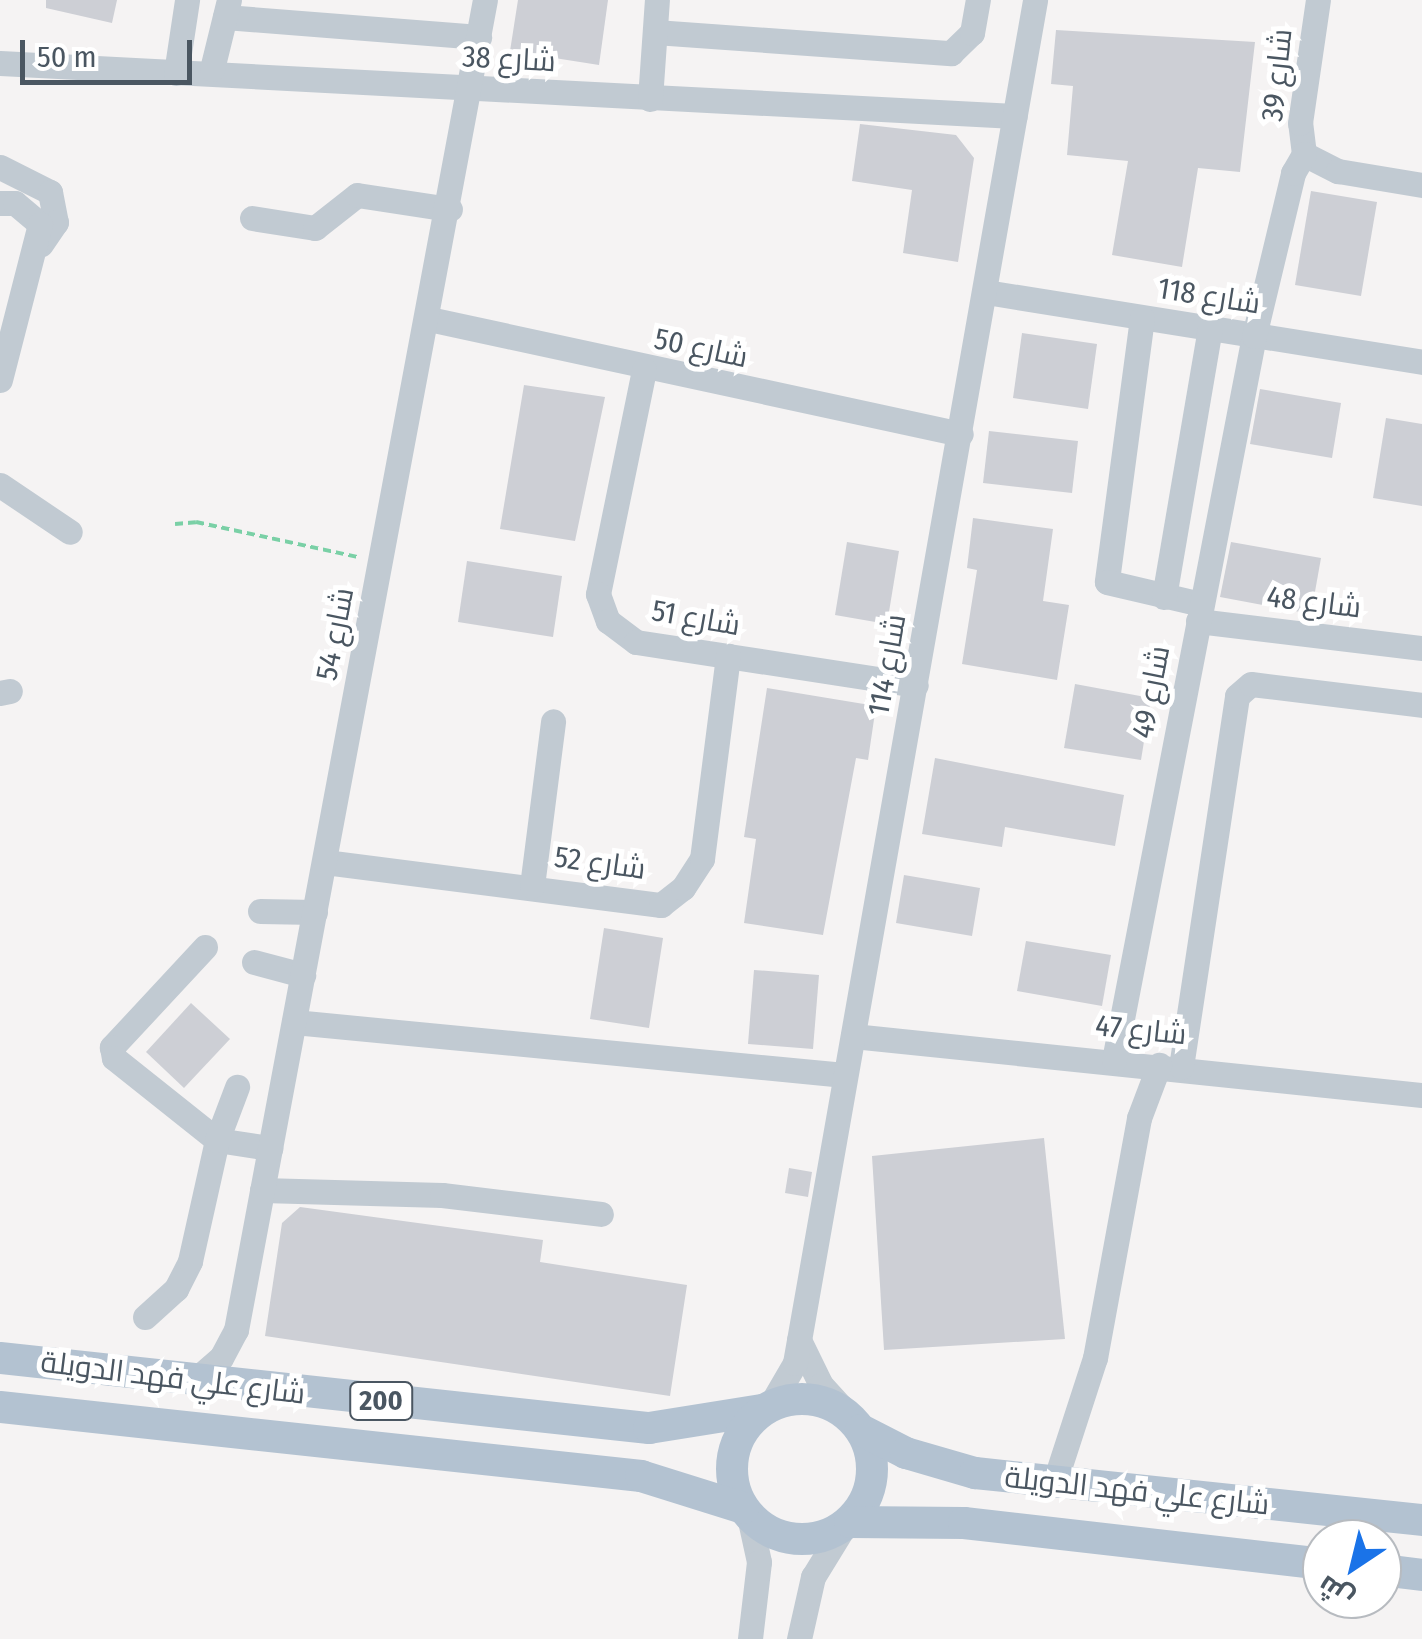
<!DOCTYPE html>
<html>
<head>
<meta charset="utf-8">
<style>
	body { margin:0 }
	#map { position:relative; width:1422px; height:1639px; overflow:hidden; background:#f5f3f3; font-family:"Fira Sans Condensed",Cairo,sans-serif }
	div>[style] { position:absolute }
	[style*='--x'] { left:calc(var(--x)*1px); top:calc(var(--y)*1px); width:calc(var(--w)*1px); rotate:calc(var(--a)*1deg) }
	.building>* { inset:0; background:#cdcfd5 }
	.path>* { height:4px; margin-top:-2px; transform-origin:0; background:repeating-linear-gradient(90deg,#7ad0a6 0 8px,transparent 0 13px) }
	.minor>* { height:25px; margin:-12.5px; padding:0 12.5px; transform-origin:12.5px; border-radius:12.5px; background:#c1cad2 }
	.major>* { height:32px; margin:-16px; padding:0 16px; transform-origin:16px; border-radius:16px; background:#b3c2d1 }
	.major>.ring { margin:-16px; padding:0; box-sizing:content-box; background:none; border:32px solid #b3c2d1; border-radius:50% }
	span { translate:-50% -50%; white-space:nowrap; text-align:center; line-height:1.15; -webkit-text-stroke:10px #fff; paint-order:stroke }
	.shield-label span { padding:2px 8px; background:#fff; border:2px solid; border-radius:8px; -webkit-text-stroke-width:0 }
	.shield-label { font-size:28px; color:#4a5661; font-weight:700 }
	.street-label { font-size:30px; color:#4a5661 }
	.north { position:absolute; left:1302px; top:1519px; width:100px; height:100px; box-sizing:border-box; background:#fff; border:2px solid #b7bbc0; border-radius:50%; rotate:215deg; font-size:28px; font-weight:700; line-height:40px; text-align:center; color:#4a5661 }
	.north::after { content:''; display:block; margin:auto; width:35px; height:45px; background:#1a73e8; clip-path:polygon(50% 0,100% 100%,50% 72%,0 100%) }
	.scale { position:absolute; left:20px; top:40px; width:172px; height:45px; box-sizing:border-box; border:5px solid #4a5661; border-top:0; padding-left:12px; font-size:30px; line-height:35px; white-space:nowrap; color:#4a5661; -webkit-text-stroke:8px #fff; paint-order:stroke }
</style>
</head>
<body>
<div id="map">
	<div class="building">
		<i style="clip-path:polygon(46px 0,117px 0,112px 23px,46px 8px)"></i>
		<i style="clip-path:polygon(518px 0,608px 0,599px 65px,510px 51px)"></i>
		<i style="clip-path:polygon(1056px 30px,1255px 42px,1240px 172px,1198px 168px,1182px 267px,1112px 255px,1128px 161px,1067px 155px,1073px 86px,1051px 84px)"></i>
		<i style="clip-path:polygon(860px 124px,956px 135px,974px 158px,958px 262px,903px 253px,912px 190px,852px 181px)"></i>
		<i style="clip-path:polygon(1311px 191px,1377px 202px,1361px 296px,1295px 285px)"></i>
		<i style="clip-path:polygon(1022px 333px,1097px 344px,1088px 409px,1013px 398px)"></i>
		<i style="clip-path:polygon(524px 385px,605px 397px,575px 541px,500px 529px)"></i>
		<i style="clip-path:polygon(1260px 389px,1341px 403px,1332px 458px,1250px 444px)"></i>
		<i style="clip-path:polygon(1386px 418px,1422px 424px,1422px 506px,1373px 498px)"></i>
		<i style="clip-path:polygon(989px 431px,1078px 441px,1072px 493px,983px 483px)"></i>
		<i style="clip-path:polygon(973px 518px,1053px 529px,1043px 601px,1069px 605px,1057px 680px,962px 664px,977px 570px,967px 568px)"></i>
		<i style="clip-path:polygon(847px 542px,899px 551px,887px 624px,835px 615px)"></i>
		<i style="clip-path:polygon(1231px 542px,1321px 558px,1311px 614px,1220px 597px)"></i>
		<i style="clip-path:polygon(467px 561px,562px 576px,553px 637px,458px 622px)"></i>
		<i style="clip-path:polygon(1075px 684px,1151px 698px,1141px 760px,1064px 748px)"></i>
		<i style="clip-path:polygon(767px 688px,876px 706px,868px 760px,856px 758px,823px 935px,744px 923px,756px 839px,744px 837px)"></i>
		<i style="clip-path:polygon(935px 758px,1124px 795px,1115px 846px,1005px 827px,1002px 847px,922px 834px)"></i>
		<i style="clip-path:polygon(904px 875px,980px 888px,972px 936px,896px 923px)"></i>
		<i style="clip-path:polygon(604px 928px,663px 938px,649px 1028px,590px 1019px)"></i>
		<i style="clip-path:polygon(1026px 941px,1111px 955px,1102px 1006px,1017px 991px)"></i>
		<i style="clip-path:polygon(754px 970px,819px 975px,813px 1049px,748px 1044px)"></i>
		<i style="clip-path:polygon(191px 1003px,230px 1039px,184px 1088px,146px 1052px)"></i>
		<i style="clip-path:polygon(1044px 1138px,1065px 1339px,884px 1350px,872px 1156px)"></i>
		<i style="clip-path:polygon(789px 1168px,812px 1172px,808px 1197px,785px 1193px)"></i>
		<i style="clip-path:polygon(300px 1207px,543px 1240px,540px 1262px,687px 1285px,670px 1396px,265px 1336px,282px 1223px)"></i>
	</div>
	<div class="path">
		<i style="--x:175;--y:524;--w:21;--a:-5"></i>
		<i style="--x:196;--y:522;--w:166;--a:12.2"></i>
	</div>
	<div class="minor">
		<i style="--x:225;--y:17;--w:255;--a:4.5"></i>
		<i style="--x:655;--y:32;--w:297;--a:4.1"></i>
		<i style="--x:951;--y:53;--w:29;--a:-44"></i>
		<i style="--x:972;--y:33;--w:34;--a:-80"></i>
		<i style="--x:0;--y:63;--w:1016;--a:2.99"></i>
		<i style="--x:212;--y:69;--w:71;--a:-76.2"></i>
		<i style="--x:176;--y:73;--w:74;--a:-81.4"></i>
		<i style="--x:650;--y:99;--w:99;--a:-86"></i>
		<i style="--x:1304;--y:154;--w:31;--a:-97"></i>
		<i style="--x:1300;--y:123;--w:124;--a:-81.7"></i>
		<i style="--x:1304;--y:154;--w:38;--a:27"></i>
		<i style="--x:1338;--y:171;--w:85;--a:9.5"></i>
		<i style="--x:0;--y:167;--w:56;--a:26.6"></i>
		<i style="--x:50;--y:192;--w:31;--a:79"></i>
		<i style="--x:56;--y:222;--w:27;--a:124"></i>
		<i style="--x:0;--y:203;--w:15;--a:0"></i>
		<i style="--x:15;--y:203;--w:33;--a:40"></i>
		<i style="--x:40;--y:224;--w:161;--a:104.4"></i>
		<i style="--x:252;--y:218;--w:64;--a:9"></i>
		<i style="--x:315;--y:228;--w:53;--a:-38.2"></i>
		<i style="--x:357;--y:195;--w:94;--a:8.6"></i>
		<i style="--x:986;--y:292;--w:442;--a:9.1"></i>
		<i style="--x:1142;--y:318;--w:266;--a:97.6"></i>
		<i style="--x:1107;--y:582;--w:97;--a:13.2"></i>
		<i style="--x:429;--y:319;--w:544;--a:12.2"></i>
		<i style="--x:644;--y:370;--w:229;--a:101.6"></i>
		<i style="--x:598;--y:594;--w:29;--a:70"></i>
		<i style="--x:608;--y:621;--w:35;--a:37"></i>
		<i style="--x:636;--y:642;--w:283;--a:8.7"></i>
		<i style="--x:0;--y:485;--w:84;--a:33.9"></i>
		<i style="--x:1164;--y:597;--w:272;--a:-80.3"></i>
		<i style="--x:1198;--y:621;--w:226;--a:6.9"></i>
		<i style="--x:0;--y:693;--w:10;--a:-11"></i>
		<i style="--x:325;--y:862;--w:339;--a:7.3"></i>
		<i style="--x:661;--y:905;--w:28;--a:-38"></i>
		<i style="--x:683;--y:888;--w:35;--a:-57"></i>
		<i style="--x:702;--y:859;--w:205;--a:-82.7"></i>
		<i style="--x:532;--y:886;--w:166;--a:-82.7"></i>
		<i style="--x:260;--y:911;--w:55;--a:1"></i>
		<i style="--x:205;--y:947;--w:137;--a:132.9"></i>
		<i style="--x:112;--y:1047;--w:11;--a:80"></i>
		<i style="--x:114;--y:1058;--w:132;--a:38.5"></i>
		<i style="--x:217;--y:1140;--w:54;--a:8.6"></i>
		<i style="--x:254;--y:962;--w:51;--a:14.9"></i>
		<i style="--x:294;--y:1022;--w:553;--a:5.5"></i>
		<i style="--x:853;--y:1036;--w:572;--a:5.92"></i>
		<i style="--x:1114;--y:1060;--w:737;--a:-79.06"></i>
		<i style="--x:1254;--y:336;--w:168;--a:-76.5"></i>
		<i style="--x:1293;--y:173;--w:22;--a:-60"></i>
		<i style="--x:1181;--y:1067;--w:375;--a:-81.4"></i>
		<i style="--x:1237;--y:696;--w:18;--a:-41"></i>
		<i style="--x:1251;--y:684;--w:172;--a:7"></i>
		<i style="--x:262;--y:1190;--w:180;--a:1.6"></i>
		<i style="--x:442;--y:1195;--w:160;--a:6.8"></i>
		<i style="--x:145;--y:1317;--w:42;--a:-42.1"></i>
		<i style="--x:176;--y:1289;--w:31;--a:-63"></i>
		<i style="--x:190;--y:1261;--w:124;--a:-77.4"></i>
		<i style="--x:217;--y:1140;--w:57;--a:-69.3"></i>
		<i style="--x:799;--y:1340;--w:50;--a:63.9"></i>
		<i style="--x:821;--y:1385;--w:46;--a:47.6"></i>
		<i style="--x:193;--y:1382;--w:37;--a:-41"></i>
		<i style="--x:221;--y:1358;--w:32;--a:-62"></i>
		<i style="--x:236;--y:1330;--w:1353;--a:-79.4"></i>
		<i style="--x:770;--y:1406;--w:50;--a:-59.8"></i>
		<i style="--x:795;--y:1363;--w:1384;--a:-80.01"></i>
		<i style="--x:1054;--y:1484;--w:133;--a:-72"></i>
		<i style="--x:1095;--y:1358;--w:244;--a:-79.6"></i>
		<i style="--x:1139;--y:1118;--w:57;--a:-69.3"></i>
		<i style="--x:749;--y:1516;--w:47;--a:77.7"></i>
		<i style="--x:759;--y:1562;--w:78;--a:96.7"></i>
		<i style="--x:799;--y:1639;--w:64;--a:-77.3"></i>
		<i style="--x:813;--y:1577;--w:57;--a:-58.5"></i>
	</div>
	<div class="major">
		<i style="--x:0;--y:1358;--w:653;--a:6.16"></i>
		<i style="--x:649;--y:1428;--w:114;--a:-9.1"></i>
		<i class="ring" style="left:732px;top:1399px;width:108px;height:108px"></i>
		<i style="--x:0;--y:1407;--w:645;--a:6.14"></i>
		<i style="--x:641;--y:1476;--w:107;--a:17.4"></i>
		<i style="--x:861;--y:1430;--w:51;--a:27.1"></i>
		<i style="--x:906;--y:1453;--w:72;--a:16.2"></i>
		<i style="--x:975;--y:1473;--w:449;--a:6"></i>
		<i style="--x:850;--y:1522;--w:114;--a:0.5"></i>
		<i style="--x:964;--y:1523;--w:360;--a:6.5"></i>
		<i style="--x:1382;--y:1570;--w:40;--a:7.1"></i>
	</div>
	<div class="shield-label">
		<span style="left:381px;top:1401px">200</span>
	</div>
	<div class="street-label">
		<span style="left:509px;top:59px;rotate:3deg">شارع 38</span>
		<span style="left:1277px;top:75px;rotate:-84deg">شارع 39</span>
		<span style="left:1209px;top:296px;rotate:9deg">شارع 118</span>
		<span style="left:701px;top:348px;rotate:12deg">شارع 50</span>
		<span style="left:1314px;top:602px;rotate:7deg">شارع 48</span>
		<span style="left:696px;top:618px;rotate:10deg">شارع 51</span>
		<span style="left:335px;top:634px;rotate:-79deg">شارع 54</span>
		<span style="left:887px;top:665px;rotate:-80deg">شارع 114</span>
		<span style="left:1151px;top:692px;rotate:-79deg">شارع 49</span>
		<span style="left:600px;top:863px;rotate:8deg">شارع 52</span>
		<span style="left:1141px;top:1030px;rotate:6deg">شارع 47</span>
		<span style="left:173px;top:1378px;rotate:7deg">شارع علي فهد الدويلة</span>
		<span style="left:1137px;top:1491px;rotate:6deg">شارع علي فهد الدويلة</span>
	</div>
	<div class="north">ش</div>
	<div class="scale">50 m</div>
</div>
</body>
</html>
